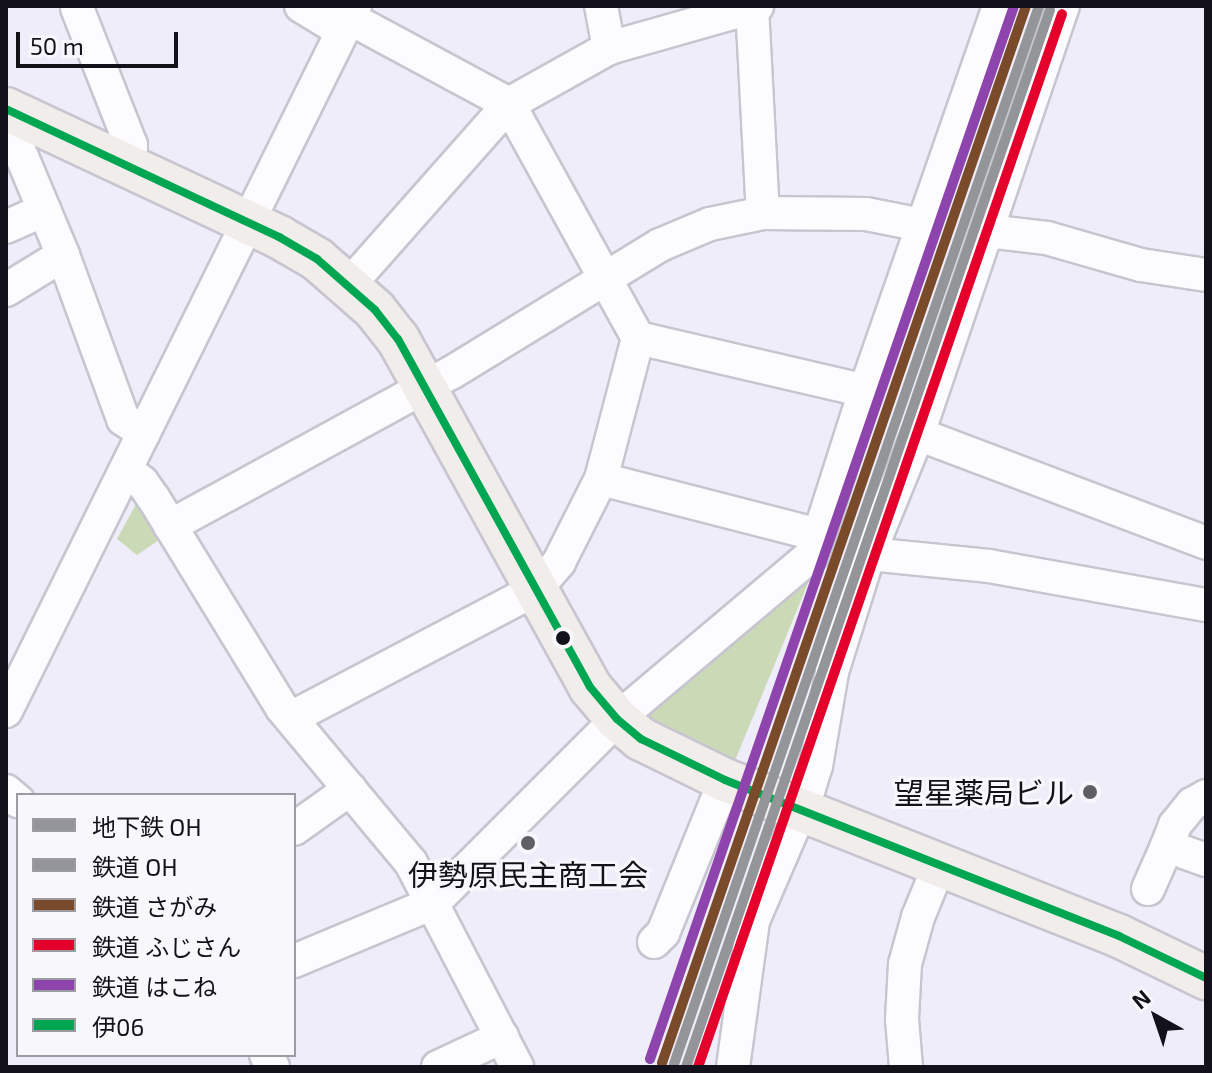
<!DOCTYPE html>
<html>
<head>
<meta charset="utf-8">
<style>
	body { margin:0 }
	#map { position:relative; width:1212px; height:1073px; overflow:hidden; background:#eeedf9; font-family:"Exo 2","Noto Sans JP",sans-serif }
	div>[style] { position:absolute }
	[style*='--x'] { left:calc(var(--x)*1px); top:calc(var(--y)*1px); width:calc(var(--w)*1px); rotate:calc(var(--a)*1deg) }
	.green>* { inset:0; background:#cbdab6 }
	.roads { filter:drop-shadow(2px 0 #c7c5cf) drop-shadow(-2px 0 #c7c5cf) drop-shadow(0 2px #c7c5cf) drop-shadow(0 -2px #c7c5cf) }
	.minor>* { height:32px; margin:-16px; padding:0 16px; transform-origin:16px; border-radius:16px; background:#fcfcfe }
	.major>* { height:42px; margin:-21px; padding:0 21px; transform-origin:21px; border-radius:21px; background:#f1edea }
	.bus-1>* { height:8px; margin:-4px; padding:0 4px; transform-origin:4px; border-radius:4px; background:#00a651 }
	.rail-1>* { height:10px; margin:-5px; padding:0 5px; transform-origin:5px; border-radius:5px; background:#939598 }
	.rail-2>* { height:10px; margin:-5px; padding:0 5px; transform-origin:5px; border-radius:5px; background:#7a4b2a }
	.rail-3>* { height:10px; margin:-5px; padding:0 5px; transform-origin:5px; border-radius:5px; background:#e4002b }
	.rail-4>* { height:10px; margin:-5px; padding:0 5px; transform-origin:5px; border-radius:5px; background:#8e44ad }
	.metro-1>* { height:10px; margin:-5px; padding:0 5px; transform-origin:5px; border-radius:5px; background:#939598 }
	.dots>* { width:22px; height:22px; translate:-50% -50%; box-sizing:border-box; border:4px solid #f8f7fc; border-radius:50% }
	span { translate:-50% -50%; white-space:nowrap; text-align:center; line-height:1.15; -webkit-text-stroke:6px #f8f7fc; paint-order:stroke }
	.poi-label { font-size:30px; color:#13121a }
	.right { translate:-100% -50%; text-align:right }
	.frame { position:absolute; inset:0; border:8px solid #13121a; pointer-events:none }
	.legend { position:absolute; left:16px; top:793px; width:280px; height:264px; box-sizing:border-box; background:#f8f7fc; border:2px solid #9c9ba2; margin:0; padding:10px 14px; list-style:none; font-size:24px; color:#13121a }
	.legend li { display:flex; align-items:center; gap:16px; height:40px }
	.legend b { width:40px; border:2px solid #9c9ba2 }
	.north { position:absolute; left:1116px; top:977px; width:80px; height:80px; -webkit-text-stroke:6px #f8f7fc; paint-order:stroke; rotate:320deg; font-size:22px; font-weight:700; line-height:32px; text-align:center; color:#13121a }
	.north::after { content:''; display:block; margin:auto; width:28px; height:36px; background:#13121a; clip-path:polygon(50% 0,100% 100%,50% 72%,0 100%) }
	.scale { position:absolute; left:16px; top:32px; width:162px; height:36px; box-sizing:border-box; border:4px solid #13121a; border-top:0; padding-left:10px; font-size:24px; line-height:28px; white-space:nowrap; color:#13121a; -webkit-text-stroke:6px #f8f7fc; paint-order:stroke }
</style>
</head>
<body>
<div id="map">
	<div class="green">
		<i style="clip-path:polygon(142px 493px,169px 533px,137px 555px,117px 539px)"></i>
		<i style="clip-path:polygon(811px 576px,734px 763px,646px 719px,648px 709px)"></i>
	</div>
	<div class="roads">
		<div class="minor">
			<i style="--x:301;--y:6;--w:48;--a:31.4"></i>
			<i style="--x:601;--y:6;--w:43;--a:79.2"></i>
			<i style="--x:752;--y:6;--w:207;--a:87"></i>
			<i style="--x:77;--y:8;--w:147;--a:68.5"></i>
			<i style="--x:131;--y:145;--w:23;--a:92"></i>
			<i style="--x:18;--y:115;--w:19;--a:108"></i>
			<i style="--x:12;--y:133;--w:132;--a:67.3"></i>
			<i style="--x:63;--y:255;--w:175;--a:69.9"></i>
			<i style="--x:123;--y:419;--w:25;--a:34"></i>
			<i style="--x:6;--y:227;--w:42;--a:-24.1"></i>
			<i style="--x:987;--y:231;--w:60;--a:6.7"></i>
			<i style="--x:1047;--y:238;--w:98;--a:16"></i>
			<i style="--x:1141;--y:265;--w:66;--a:8.7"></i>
			<i style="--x:349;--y:285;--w:242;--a:-48.5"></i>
			<i style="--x:509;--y:104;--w:115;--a:-29.2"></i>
			<i style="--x:609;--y:48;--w:154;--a:-15.8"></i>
			<i style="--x:6;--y:290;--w:67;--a:-31.6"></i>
			<i style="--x:638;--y:338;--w:233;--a:13.1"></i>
			<i style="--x:918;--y:434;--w:308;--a:20.7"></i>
			<i style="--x:126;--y:470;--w:20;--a:37"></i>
			<i style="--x:142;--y:482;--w:21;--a:55"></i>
			<i style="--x:154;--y:499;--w:245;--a:58.5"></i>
			<i style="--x:282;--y:708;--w:202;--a:50.2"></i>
			<i style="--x:411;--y:863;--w:230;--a:62.5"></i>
			<i style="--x:601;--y:479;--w:225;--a:14.4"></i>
			<i style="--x:170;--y:526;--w:320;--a:-28.6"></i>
			<i style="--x:451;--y:373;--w:245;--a:-31.5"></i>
			<i style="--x:660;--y:245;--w:54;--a:-22.8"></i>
			<i style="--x:710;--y:224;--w:54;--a:-11.7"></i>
			<i style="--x:763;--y:213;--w:103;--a:0.6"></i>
			<i style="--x:866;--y:214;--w:57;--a:11.1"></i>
			<i style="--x:869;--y:554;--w:121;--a:5.7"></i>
			<i style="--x:989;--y:566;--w:220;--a:10.2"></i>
			<i style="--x:6;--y:711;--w:787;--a:-63.66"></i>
			<i style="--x:291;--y:718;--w:276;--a:-27.7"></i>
			<i style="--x:535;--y:590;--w:37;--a:-49"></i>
			<i style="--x:559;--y:562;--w:93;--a:-63.2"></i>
			<i style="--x:601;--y:479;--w:146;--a:-75.3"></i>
			<i style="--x:638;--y:338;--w:267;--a:-118.9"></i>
			<i style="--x:509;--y:104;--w:182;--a:-151.7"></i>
			<i style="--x:6;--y:791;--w:16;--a:40"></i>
			<i style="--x:1206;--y:796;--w:16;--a:150"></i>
			<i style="--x:1192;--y:804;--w:27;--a:129"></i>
			<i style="--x:1175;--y:825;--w:22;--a:111"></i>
			<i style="--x:1167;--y:846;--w:41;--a:19.7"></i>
			<i style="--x:294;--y:829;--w:69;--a:-35.5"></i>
			<i style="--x:1148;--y:889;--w:47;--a:-66.2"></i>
			<i style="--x:654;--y:942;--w:13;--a:-45"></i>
			<i style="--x:663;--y:933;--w:165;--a:-67.9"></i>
			<i style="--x:294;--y:961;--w:151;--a:-22.6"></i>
			<i style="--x:433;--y:903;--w:260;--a:-45"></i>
			<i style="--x:617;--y:719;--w:256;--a:-40.1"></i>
			<i style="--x:813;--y:554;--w:171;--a:-72.3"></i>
			<i style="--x:865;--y:391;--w:408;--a:-70.8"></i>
			<i style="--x:266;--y:1055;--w:14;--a:60"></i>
			<i style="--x:438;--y:1067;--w:71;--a:-25.1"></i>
			<i style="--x:733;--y:1067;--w:147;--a:-82.2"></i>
			<i style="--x:753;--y:921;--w:134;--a:-66.7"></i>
			<i style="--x:806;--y:798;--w:34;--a:-73"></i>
			<i style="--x:816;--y:766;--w:95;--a:-80.3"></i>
			<i style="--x:832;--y:672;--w:124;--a:-72.6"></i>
			<i style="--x:869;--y:554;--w:130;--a:-67.8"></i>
			<i style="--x:918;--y:434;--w:452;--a:-71.3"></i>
			<i style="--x:906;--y:1067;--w:48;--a:-94.8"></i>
			<i style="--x:902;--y:1019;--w:55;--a:-86.9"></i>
			<i style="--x:905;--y:964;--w:49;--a:-74.5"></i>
			<i style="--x:918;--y:917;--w:55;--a:-67.6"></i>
		</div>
		<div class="major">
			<i style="--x:6;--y:109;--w:302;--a:25.1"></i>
			<i style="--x:279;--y:237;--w:44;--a:30.1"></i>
			<i style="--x:317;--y:259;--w:77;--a:41.3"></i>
			<i style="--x:375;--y:310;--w:37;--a:52"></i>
			<i style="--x:398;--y:339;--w:397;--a:61.1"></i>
			<i style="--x:590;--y:687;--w:42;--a:49.8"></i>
			<i style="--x:617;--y:719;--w:31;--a:40"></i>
			<i style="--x:641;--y:739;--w:93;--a:26"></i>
			<i style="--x:725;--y:780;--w:424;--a:21.6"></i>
			<i style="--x:1119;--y:936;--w:97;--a:25.8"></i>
		</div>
	</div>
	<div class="bus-1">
		<i style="--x:6;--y:109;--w:302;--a:25.1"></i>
		<i style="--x:279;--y:237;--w:44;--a:30.1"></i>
		<i style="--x:317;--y:259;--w:77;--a:41.3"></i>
		<i style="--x:375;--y:310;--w:37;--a:52"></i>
		<i style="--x:398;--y:339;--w:397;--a:61.1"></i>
		<i style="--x:590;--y:687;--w:42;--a:49.8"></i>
		<i style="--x:617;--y:719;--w:31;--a:40"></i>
		<i style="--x:641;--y:739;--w:93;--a:26"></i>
		<i style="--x:725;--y:780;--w:424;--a:21.6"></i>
		<i style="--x:1119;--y:936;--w:97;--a:25.8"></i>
	</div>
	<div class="rail-1">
		<i style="--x:686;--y:1067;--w:1118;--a:-71"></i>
	</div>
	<div class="rail-2">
		<i style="--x:662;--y:1063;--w:1118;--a:-71"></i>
	</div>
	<div class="rail-3">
		<i style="--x:698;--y:1067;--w:1114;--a:-70.93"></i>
	</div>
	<div class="rail-4">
		<i style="--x:650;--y:1059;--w:1114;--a:-70.93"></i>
	</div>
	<div class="metro-1">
		<i style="--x:673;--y:1067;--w:1122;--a:-70.97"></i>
	</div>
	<div class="dots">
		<i style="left:563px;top:638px;background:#13121a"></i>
		<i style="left:1090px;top:792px;background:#605f68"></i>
		<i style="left:528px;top:843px;background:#605f68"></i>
	</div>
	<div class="poi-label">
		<span class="right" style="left:1074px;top:792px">望星薬局ビル</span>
		<span style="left:528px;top:874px">伊勢原民主商工会</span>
	</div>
	<div class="frame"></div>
	<ul class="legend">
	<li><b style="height:10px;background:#939598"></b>地下鉄 OH</li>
	<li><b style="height:10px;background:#939598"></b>鉄道 OH</li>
	<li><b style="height:10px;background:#7a4b2a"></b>鉄道 さがみ</li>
	<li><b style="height:10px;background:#e4002b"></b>鉄道 ふじさん</li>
	<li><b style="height:10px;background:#8e44ad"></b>鉄道 はこね</li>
	<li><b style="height:10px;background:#00a651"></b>伊06</li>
	</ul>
	<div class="north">N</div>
	<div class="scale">50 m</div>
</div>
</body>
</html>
